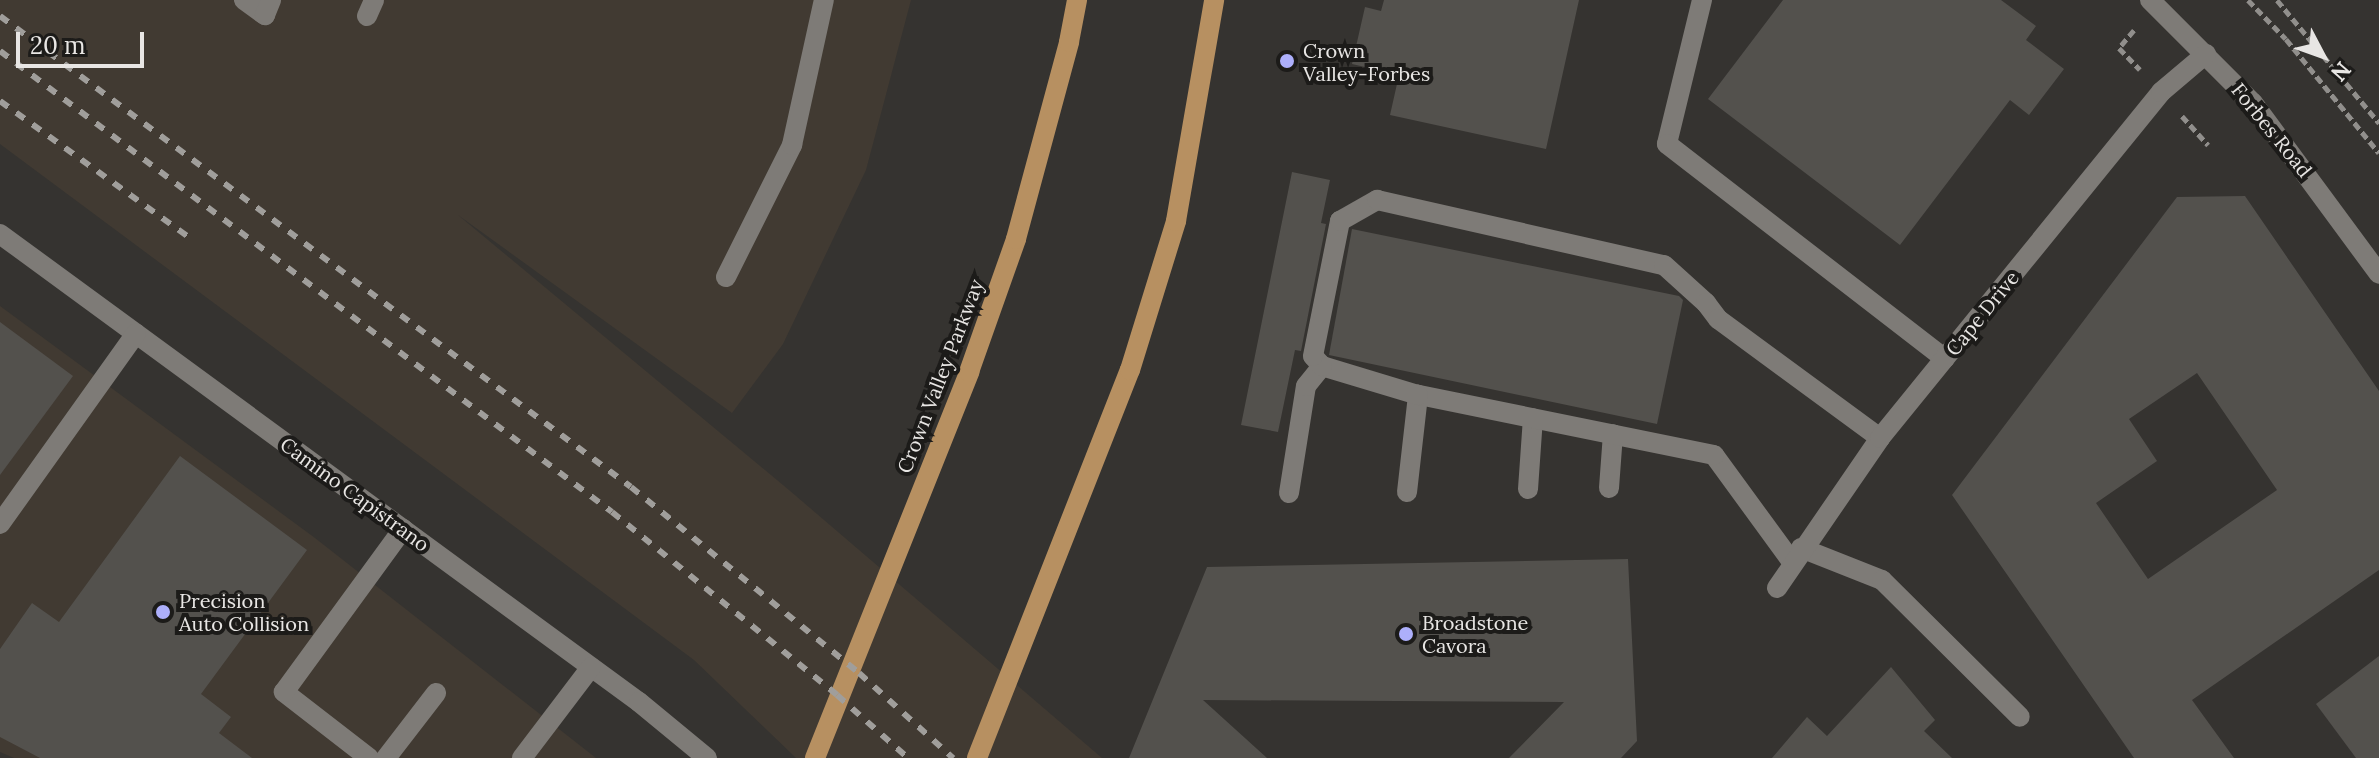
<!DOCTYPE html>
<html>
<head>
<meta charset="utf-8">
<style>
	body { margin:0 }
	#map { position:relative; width:2379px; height:758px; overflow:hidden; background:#353330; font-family:Lora,serif }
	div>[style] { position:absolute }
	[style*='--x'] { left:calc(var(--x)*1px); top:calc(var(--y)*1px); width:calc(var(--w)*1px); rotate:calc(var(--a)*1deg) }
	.built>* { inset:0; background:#413a32 }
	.building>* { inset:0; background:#53514d }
	.path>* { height:5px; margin-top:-2.5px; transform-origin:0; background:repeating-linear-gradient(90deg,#918f8c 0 8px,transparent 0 12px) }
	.minor>* { height:20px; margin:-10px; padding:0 10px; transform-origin:10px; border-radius:10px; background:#7e7b77 }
	.major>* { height:20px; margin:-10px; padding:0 10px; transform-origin:10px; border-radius:10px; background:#b79061 }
	.rail>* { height:6px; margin-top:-3px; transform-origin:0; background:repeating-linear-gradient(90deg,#a09e9b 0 10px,transparent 0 20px) }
	.dots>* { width:22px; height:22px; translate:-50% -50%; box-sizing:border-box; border:4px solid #1c1b19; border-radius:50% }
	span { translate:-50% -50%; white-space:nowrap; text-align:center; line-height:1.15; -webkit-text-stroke:8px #1c1b19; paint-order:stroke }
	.poi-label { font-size:20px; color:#e8e6e4 }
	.left { translate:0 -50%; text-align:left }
	.street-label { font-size:20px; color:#e8e6e4 }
	.north { position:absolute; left:2283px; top:16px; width:80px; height:80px; -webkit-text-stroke:6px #1c1b19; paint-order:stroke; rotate:131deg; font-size:22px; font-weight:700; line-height:32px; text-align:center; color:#e8e6e4 }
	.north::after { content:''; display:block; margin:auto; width:28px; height:36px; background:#e8e6e4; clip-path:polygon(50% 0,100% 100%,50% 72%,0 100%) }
	.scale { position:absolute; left:16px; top:32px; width:128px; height:36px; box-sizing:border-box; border:4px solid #e8e6e4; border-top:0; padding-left:10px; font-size:24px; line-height:28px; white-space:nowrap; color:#e8e6e4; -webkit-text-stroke:6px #1c1b19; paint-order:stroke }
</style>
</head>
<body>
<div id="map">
	<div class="built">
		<i style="clip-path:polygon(0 0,911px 0,866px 170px,783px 344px,732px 413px,458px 215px,789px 490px,1102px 758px,796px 758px,694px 660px,0 144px)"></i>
		<i style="clip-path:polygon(0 306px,315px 538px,596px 758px,14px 758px,0 752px)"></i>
	</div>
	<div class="building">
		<i style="clip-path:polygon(1384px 0,1579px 0,1546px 149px,1390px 115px,1399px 75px,1352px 64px,1365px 7px,1381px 11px)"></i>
		<i style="clip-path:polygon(1783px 0,2001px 0,2036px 26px,2026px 40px,2064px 69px,2029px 115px,2010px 100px,1900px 245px,1708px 99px)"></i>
		<i style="clip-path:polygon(1292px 172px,1330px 180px,1321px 223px,1326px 224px,1301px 351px,1295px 350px,1278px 432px,1241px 425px)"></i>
		<i style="clip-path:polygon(evenodd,2245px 196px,2379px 391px,2379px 570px,2192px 700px,2234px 758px,2134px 758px,1952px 495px,2177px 197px,2245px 196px,2197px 373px,2277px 490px,2148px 579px,2096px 503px,2157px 461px,2129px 419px,2197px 373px)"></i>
		<i style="clip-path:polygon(1352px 229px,1679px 296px,1683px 300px,1657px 424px,1329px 355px)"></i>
		<i style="clip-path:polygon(0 322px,73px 376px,0 475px)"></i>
		<i style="clip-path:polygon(180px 456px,307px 550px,201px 694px,231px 717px,219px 733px,252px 758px,40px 758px,0 737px,0 649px,32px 603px,59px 622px)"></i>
		<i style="clip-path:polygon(1628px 559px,1637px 741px,1621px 758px,1509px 758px,1564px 702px,1203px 700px,1267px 758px,1129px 758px,1207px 567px)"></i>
		<i style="clip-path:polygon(2379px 656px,2379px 758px,2356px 758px,2316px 704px)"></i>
		<i style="clip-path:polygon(1891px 667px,1935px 720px,1924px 731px,1952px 758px,1772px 758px,1807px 717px,1827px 736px)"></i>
	</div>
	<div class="path">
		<i style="--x:2248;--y:0;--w:54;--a:45.7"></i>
		<i style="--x:2286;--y:39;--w:147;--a:50.8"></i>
		<i style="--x:2277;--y:0;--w:160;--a:50.3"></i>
		<i style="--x:2134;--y:30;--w:23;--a:130"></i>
		<i style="--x:2119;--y:48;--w:30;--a:46"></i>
		<i style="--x:2182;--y:116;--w:39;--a:48"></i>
	</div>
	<div class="minor">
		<i style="--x:244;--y:0;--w:26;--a:36"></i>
		<i style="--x:265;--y:15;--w:16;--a:-68"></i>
		<i style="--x:1702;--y:0;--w:148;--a:103.7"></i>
		<i style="--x:1667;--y:144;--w:351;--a:37.7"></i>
		<i style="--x:2150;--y:0;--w:146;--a:45"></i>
		<i style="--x:2253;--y:103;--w:212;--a:53.6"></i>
		<i style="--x:367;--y:16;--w:17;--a:-66"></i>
		<i style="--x:0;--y:234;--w:792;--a:36.22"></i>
		<i style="--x:639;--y:702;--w:88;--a:39.5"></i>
		<i style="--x:726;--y:277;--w:148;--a:-63.4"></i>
		<i style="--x:792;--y:145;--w:148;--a:-77.6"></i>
		<i style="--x:1609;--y:488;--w:54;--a:-85.8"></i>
		<i style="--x:1528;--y:489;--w:71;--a:-86"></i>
		<i style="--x:1407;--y:492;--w:98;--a:-83.5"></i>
		<i style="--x:1289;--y:493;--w:108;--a:-81"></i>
		<i style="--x:1306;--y:386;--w:26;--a:-51"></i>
		<i style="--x:0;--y:524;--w:234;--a:-54.5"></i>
		<i style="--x:1801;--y:548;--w:87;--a:21.6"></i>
		<i style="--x:1882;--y:580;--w:194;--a:44.8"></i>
		<i style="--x:1792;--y:562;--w:132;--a:-126.1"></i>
		<i style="--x:1714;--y:455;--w:302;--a:-168.5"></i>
		<i style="--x:1418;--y:395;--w:100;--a:-163.2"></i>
		<i style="--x:1322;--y:366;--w:13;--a:-132"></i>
		<i style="--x:1313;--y:356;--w:138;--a:-78.7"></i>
		<i style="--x:1340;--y:221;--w:43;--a:-29.6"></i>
		<i style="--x:1377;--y:200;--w:294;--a:12.8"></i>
		<i style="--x:1664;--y:265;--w:57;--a:42.1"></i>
		<i style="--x:1706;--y:303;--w:20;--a:53"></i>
		<i style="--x:1718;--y:319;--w:201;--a:36.3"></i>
		<i style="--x:1777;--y:588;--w:182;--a:-55.5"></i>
		<i style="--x:1880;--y:438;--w:446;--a:-50.9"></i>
		<i style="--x:2161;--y:92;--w:59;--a:-40.2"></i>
		<i style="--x:369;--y:758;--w:108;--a:-142.2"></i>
		<i style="--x:284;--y:692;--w:202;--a:-53.9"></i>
		<i style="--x:386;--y:758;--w:82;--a:-52.4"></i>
		<i style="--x:522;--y:758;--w:114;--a:-52.8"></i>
	</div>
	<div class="major">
		<i style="--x:815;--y:758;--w:416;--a:-68.2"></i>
		<i style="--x:969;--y:372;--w:141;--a:-70.5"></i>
		<i style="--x:1016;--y:239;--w:204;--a:-74.9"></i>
		<i style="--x:1069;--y:42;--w:43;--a:-79.2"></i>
		<i style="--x:977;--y:758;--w:417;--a:-68.5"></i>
		<i style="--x:1130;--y:370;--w:156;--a:-72.8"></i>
		<i style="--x:1176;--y:221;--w:224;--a:-80.2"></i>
	</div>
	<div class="rail">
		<i style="--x:0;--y:16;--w:787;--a:36.74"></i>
		<i style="--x:631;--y:487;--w:294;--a:39.2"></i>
		<i style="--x:859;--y:673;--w:127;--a:42.1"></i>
		<i style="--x:0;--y:51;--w:766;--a:36.99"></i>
		<i style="--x:612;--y:512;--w:290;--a:39.1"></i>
		<i style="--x:837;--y:695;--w:95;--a:41.6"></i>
		<i style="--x:0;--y:101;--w:231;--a:35.8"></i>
	</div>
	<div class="dots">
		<i style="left:1287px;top:61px;background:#adaffb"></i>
		<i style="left:163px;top:612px;background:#adaffb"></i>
		<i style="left:1406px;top:634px;background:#adaffb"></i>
	</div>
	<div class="poi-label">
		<span class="left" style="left:1303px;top:62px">Crown<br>Valley-Forbes</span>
		<span class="left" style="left:179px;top:612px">Precision<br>Auto Collision</span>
		<span class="left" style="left:1422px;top:634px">Broadstone<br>Cavora</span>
	</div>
	<div class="street-label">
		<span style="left:2272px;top:130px;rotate:51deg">Forbes Road</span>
		<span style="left:1982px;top:313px;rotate:-51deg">Cape Drive</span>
		<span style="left:940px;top:376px;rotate:-69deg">Crown Valley Parkway</span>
		<span style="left:355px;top:494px;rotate:36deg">Camino Capistrano</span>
	</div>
	<div class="north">N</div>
	<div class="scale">20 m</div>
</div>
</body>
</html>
